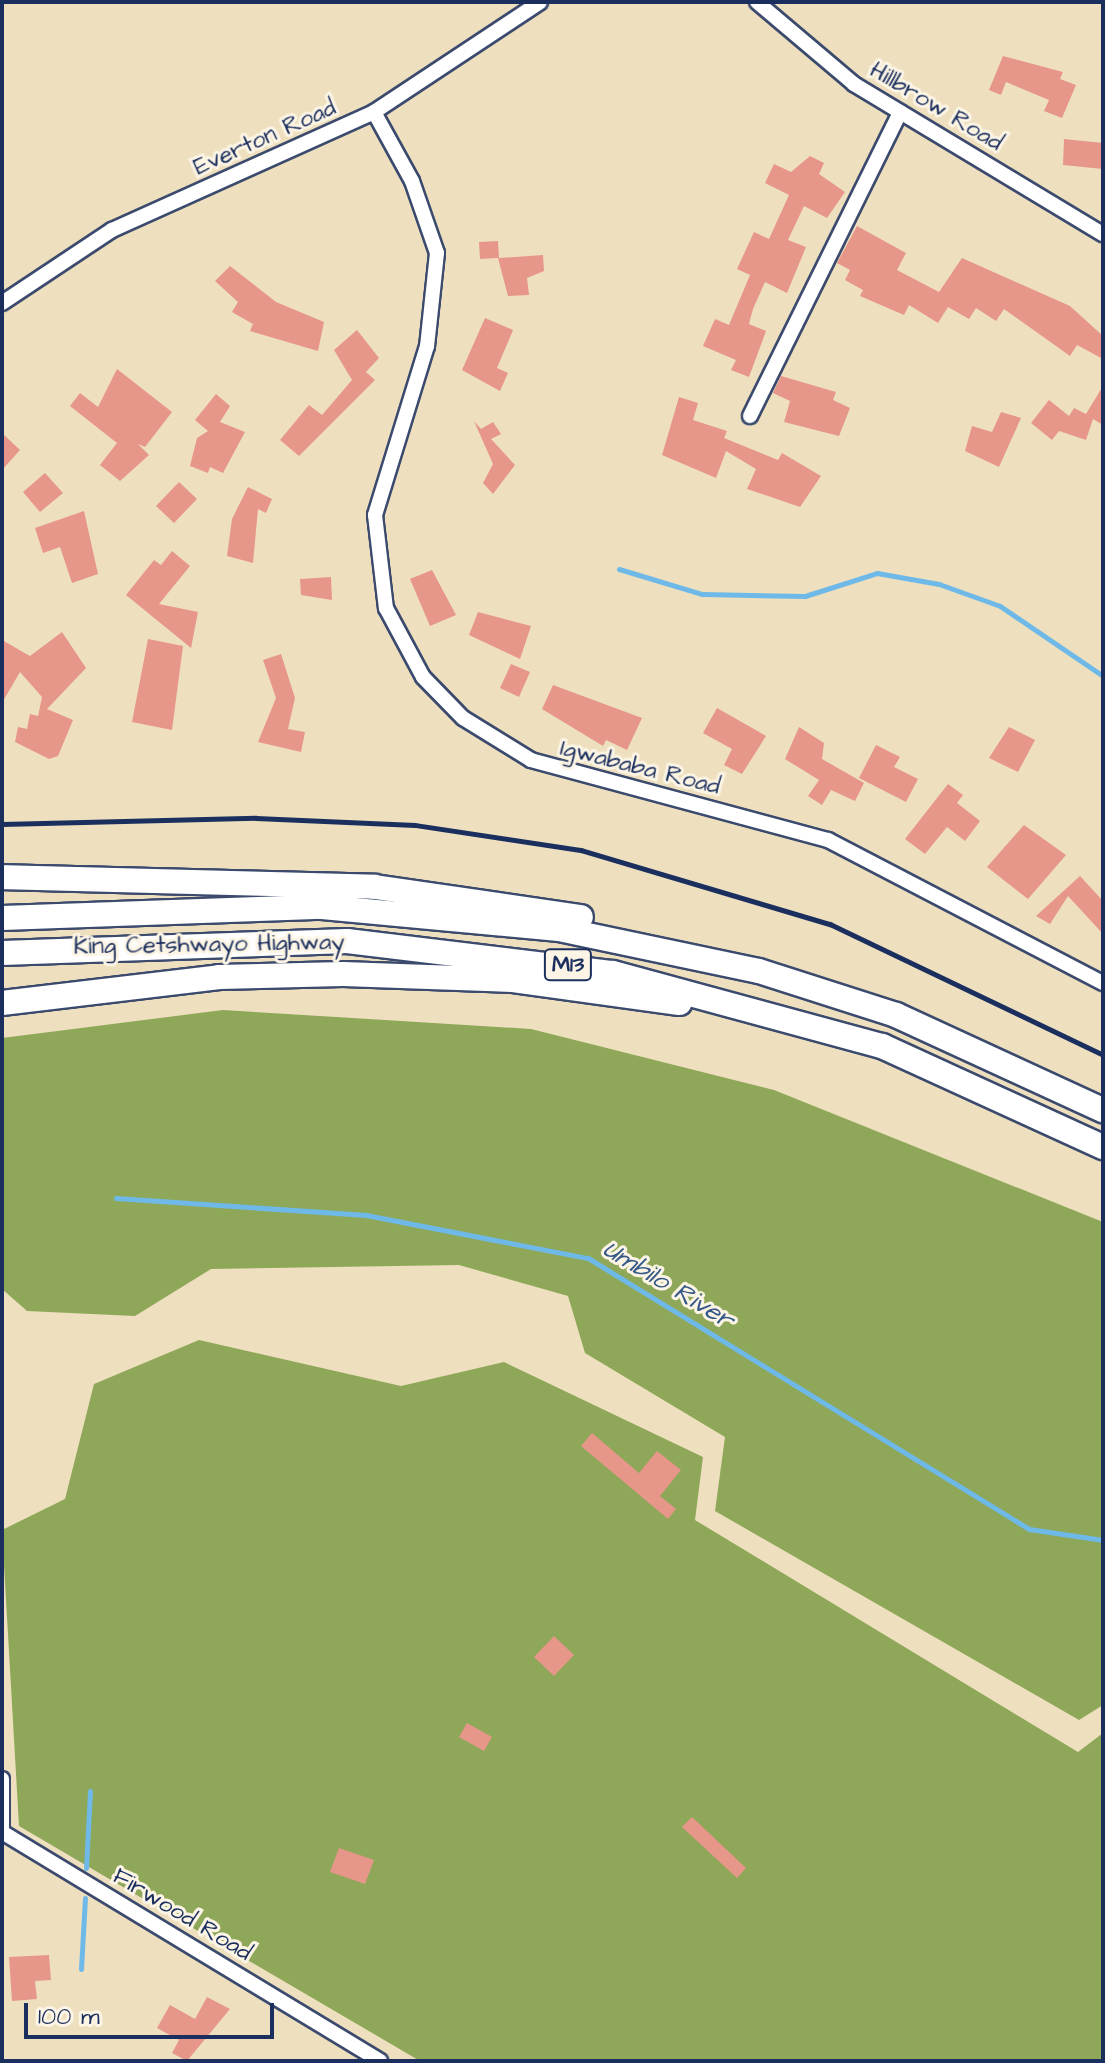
<!DOCTYPE html>
<html>
<head>
<meta charset="utf-8">
<style>
	body { margin:0 }
	#map { position:relative; width:1105px; height:2063px; overflow:hidden; background:#eee0bf; font-family:"Architects Daughter",sans-serif }
	div>[style] { position:absolute }
	[style*='--x'] { left:calc(var(--x)*1px); top:calc(var(--y)*1px); width:calc(var(--w)*1px); rotate:calc(var(--a)*1deg) }
	.forest>* { inset:0; background:#8fa759 }
	.stream>* { height:5px; margin:-2.5px; padding:0 2.5px; transform-origin:2.5px; border-radius:2.5px; background:#6fb9e8 }
	.building>* { inset:0; background:#e7968a }
	.roads { filter:drop-shadow(2px 0 #3b4a6d) drop-shadow(-2px 0 #3b4a6d) drop-shadow(0 2px #3b4a6d) drop-shadow(0 -2px #3b4a6d) }
	.street>* { height:14px; margin:-7px; padding:0 7px; transform-origin:7px; border-radius:7px; background:#fff }
	.highway>* { height:24px; margin:-12px; padding:0 12px; transform-origin:12px; border-radius:12px; background:#fff }
	.rail>* { height:5px; margin:-2.5px; padding:0 2.5px; transform-origin:2.5px; border-radius:2.5px; background:#1b2f5e }
	span { translate:-50% -50%; white-space:nowrap; text-align:center; line-height:1.15; -webkit-text-stroke:6px #fcf5e5; paint-order:stroke }
	.shield-label span { padding:2px 6px; background:#fcf5e5; border:2px solid; border-radius:6px; -webkit-text-stroke-width:0 }
	.shield-label { font-size:22px; color:#1b2f5e; font-weight:700 }
	.street-label { font-size:24px; color:#1b2f5e }
	.water-label { font-size:26px; color:#345887; font-style:italic }
	.frame { position:absolute; inset:0; border:4px solid #1b2f5e; pointer-events:none }
	.scale { position:absolute; left:24px; top:2003px; width:250px; height:36px; box-sizing:border-box; border:4px solid #1b2f5e; border-top:0; padding-left:10px; font-size:24px; line-height:28px; white-space:nowrap; color:#1b2f5e; -webkit-text-stroke:6px #fcf5e5; paint-order:stroke }
</style>
</head>
<body>
<div id="map">
	<div class="forest">
		<i style="clip-path:polygon(223px 1010px,531px 1029px,774px 1090px,1103px 1222px,1103px 1705px,1079px 1720px,715px 1511px,725px 1437px,585px 1353px,568px 1296px,459px 1265px,211px 1269px,135px 1316px,27px 1311px,2px 1289px,2px 1038px)"></i>
		<i style="clip-path:polygon(199px 1340px,401px 1386px,504px 1362px,703px 1457px,695px 1520px,1078px 1752px,1103px 1733px,1103px 2061px,420px 2061px,19px 1826px,2px 1530px,65px 1499px,94px 1384px)"></i>
	</div>
	<div class="stream">
		<i style="--x:619;--y:569;--w:87;--a:16.8"></i>
		<i style="--x:702;--y:594;--w:103;--a:1.1"></i>
		<i style="--x:805;--y:596;--w:76;--a:-17.7"></i>
		<i style="--x:877;--y:573;--w:63;--a:10.1"></i>
		<i style="--x:939;--y:584;--w:65;--a:19.8"></i>
		<i style="--x:1000;--y:606;--w:125;--a:34.2"></i>
		<i style="--x:116;--y:1198;--w:251;--a:3.9"></i>
		<i style="--x:366;--y:1215;--w:226;--a:11"></i>
		<i style="--x:588;--y:1258;--w:518;--a:31.57"></i>
		<i style="--x:1029;--y:1529;--w:75;--a:8.5"></i>
		<i style="--x:86;--y:1868;--w:77;--a:-87"></i>
		<i style="--x:81;--y:1969;--w:71;--a:-86.8"></i>
	</div>
	<div class="building">
		<i style="clip-path:polygon(1003px 56px,1063px 72px,1060px 79px,1076px 85px,1062px 118px,1044px 111px,1049px 100px,1006px 82px,1001px 95px,989px 90px)"></i>
		<i style="clip-path:polygon(1064px 139px,1103px 143px,1103px 169px,1063px 165px)"></i>
		<i style="clip-path:polygon(810px 156px,824px 163px,819px 174px,845px 192px,827px 218px,804px 206px,788px 240px,806px 247px,787px 293px,765px 282px,753px 309px,749px 324px,766px 331px,749px 377px,731px 370px,736px 360px,703px 346px,715px 319px,729px 325px,750px 275px,737px 269px,754px 232px,769px 239px,789px 195px,765px 183px,774px 164px,791px 172px)"></i>
		<i style="clip-path:polygon(857px 226px,906px 253px,897px 270px,939px 292px,962px 258px,1070px 306px,1103px 336px,1103px 359px,1077px 345px,1070px 356px,1004px 309px,996px 321px,976px 308px,969px 319px,948px 307px,938px 323px,909px 305px,904px 315px,860px 296px,863px 290px,845px 280px,850px 270px,837px 263px)"></i>
		<i style="clip-path:polygon(498px 241px,499px 258px,543px 255px,544px 271px,527px 278px,529px 295px,508px 296px,498px 258px,480px 259px,479px 242px)"></i>
		<i style="clip-path:polygon(230px 266px,276px 302px,324px 322px,318px 351px,250px 331px,253px 324px,232px 312px,238px 302px,215px 281px)"></i>
		<i style="clip-path:polygon(485px 318px,513px 330px,497px 368px,508px 373px,500px 391px,462px 370px)"></i>
		<i style="clip-path:polygon(357px 330px,379px 358px,366px 372px,375px 380px,299px 456px,280px 440px,309px 405px,322px 415px,352px 380px,334px 350px)"></i>
		<i style="clip-path:polygon(117px 369px,172px 412px,145px 447px,138px 444px,149px 455px,120px 481px,100px 465px,117px 443px,70px 406px,80px 393px,98px 407px)"></i>
		<i style="clip-path:polygon(781px 376px,836px 392px,833px 400px,850px 408px,839px 436px,784px 422px,790px 401px,773px 393px)"></i>
		<i style="clip-path:polygon(1103px 386px,1103px 425px,1093px 419px,1086px 440px,1059px 431px,1052px 440px,1031px 423px,1049px 400px,1069px 416px,1074px 408px,1086px 414px)"></i>
		<i style="clip-path:polygon(216px 394px,230px 406px,220px 422px,245px 432px,223px 473px,210px 467px,208px 473px,190px 466px,197px 438px,208px 431px,195px 420px)"></i>
		<i style="clip-path:polygon(679px 397px,698px 403px,693px 420px,727px 431px,724px 438px,778px 460px,782px 453px,821px 476px,800px 507px,747px 489px,756px 469px,726px 451px,716px 478px,662px 455px)"></i>
		<i style="clip-path:polygon(1001px 412px,1021px 418px,999px 467px,965px 451px,972px 426px,992px 432px)"></i>
		<i style="clip-path:polygon(474px 421px,481px 429px,493px 422px,501px 434px,491px 439px,515px 465px,493px 494px,483px 483px,493px 464px)"></i>
		<i style="clip-path:polygon(2px 433px,20px 450px,2px 470px)"></i>
		<i style="clip-path:polygon(45px 473px,63px 493px,40px 512px,23px 492px)"></i>
		<i style="clip-path:polygon(179px 482px,197px 499px,174px 523px,156px 506px)"></i>
		<i style="clip-path:polygon(248px 487px,272px 499px,266px 513px,258px 509px,253px 563px,227px 556px,232px 519px)"></i>
		<i style="clip-path:polygon(84px 511px,98px 574px,72px 583px,60px 547px,43px 553px,35px 528px)"></i>
		<i style="clip-path:polygon(172px 551px,190px 566px,159px 604px,198px 612px,191px 648px,126px 595px,154px 560px,161px 565px)"></i>
		<i style="clip-path:polygon(432px 570px,456px 615px,430px 626px,410px 579px)"></i>
		<i style="clip-path:polygon(331px 577px,332px 600px,301px 595px,300px 579px)"></i>
		<i style="clip-path:polygon(478px 612px,531px 626px,520px 659px,469px 635px)"></i>
		<i style="clip-path:polygon(62px 632px,86px 668px,47px 709px,73px 720px,58px 756px,49px 759px,15px 742px,18px 727px,27px 729px,30px 714px,38px 716px,42px 697px,20px 672px,2px 703px,2px 640px,30px 656px)"></i>
		<i style="clip-path:polygon(148px 639px,183px 646px,172px 730px,132px 722px)"></i>
		<i style="clip-path:polygon(281px 654px,295px 698px,288px 729px,305px 732px,301px 752px,258px 742px,276px 698px,263px 660px)"></i>
		<i style="clip-path:polygon(511px 664px,530px 672px,519px 697px,500px 688px)"></i>
		<i style="clip-path:polygon(553px 685px,642px 718px,627px 750px,606px 740px,603px 746px,542px 709px)"></i>
		<i style="clip-path:polygon(717px 708px,766px 736px,742px 774px,724px 765px,732px 749px,703px 733px)"></i>
		<i style="clip-path:polygon(799px 727px,824px 743px,822px 759px,864px 783px,855px 801px,831px 790px,822px 805px,808px 796px,819px 780px,785px 759px)"></i>
		<i style="clip-path:polygon(1009px 727px,1035px 740px,1018px 772px,989px 758px)"></i>
		<i style="clip-path:polygon(876px 745px,900px 757px,894px 767px,918px 779px,906px 802px,859px 778px)"></i>
		<i style="clip-path:polygon(948px 784px,963px 795px,957px 803px,980px 821px,965px 841px,947px 827px,925px 854px,905px 839px)"></i>
		<i style="clip-path:polygon(1024px 825px,1066px 855px,1028px 899px,987px 867px)"></i>
		<i style="clip-path:polygon(1080px 876px,1103px 901px,1103px 934px,1068px 896px,1050px 924px,1036px 916px)"></i>
		<i style="clip-path:polygon(592px 1433px,639px 1473px,657px 1451px,681px 1470px,660px 1496px,676px 1509px,668px 1519px,581px 1446px)"></i>
		<i style="clip-path:polygon(554px 1636px,574px 1655px,554px 1676px,534px 1657px)"></i>
		<i style="clip-path:polygon(467px 1723px,492px 1737px,484px 1751px,459px 1737px)"></i>
		<i style="clip-path:polygon(692px 1817px,746px 1868px,737px 1878px,682px 1827px)"></i>
		<i style="clip-path:polygon(339px 1848px,374px 1860px,365px 1884px,330px 1872px)"></i>
		<i style="clip-path:polygon(49px 1955px,51px 1980px,35px 1981px,37px 1999px,12px 2001px,9px 1957px)"></i>
		<i style="clip-path:polygon(207px 1997px,230px 2009px,187px 2061px,172px 2053px,179px 2040px,157px 2028px,170px 2005px,195px 2019px)"></i>
	</div>
	<div class="roads">
		<div class="street">
			<i style="--x:757;--y:2;--w:127;--a:40.2"></i>
			<i style="--x:854;--y:84;--w:291;--a:31.1"></i>
			<i style="--x:374;--y:112;--w:79;--a:61.2"></i>
			<i style="--x:412;--y:181;--w:76;--a:70.9"></i>
			<i style="--x:437;--y:253;--w:94;--a:96.1"></i>
			<i style="--x:427;--y:346;--w:177;--a:107.1"></i>
			<i style="--x:375;--y:515;--w:94;--a:83.3"></i>
			<i style="--x:386;--y:608;--w:78;--a:61.8"></i>
			<i style="--x:423;--y:677;--w:57;--a:45.7"></i>
			<i style="--x:463;--y:718;--w:80;--a:31.7"></i>
			<i style="--x:531;--y:760;--w:308;--a:15.1"></i>
			<i style="--x:828;--y:840;--w:310;--a:27.5"></i>
			<i style="--x:2;--y:303;--w:132;--a:-33.6"></i>
			<i style="--x:112;--y:230;--w:287;--a:-24.2"></i>
			<i style="--x:374;--y:112;--w:199;--a:-33.5"></i>
			<i style="--x:750;--y:416;--w:339;--a:-63.7"></i>
			<i style="--x:2;--y:1779;--w:48;--a:90"></i>
			<i style="--x:2;--y:1832;--w:442;--a:31.2"></i>
		</div>
		<div class="highway">
			<i style="--x:2;--y:877;--w:373;--a:1.5"></i>
			<i style="--x:375;--y:887;--w:208;--a:8.3"></i>
			<i style="--x:2;--y:918;--w:320;--a:-2"></i>
			<i style="--x:322;--y:907;--w:238;--a:5.3"></i>
			<i style="--x:559;--y:929;--w:204;--a:11.9"></i>
			<i style="--x:759;--y:971;--w:144;--a:17.8"></i>
			<i style="--x:896;--y:1015;--w:228;--a:24.7"></i>
			<i style="--x:2;--y:953;--w:345;--a:-2"></i>
			<i style="--x:347;--y:941;--w:268;--a:6.9"></i>
			<i style="--x:613;--y:973;--w:279;--a:15.2"></i>
			<i style="--x:882;--y:1046;--w:243;--a:24.6"></i>
			<i style="--x:2;--y:1003;--w:219;--a:-6.8"></i>
			<i style="--x:219;--y:977;--w:124;--a:-1.4"></i>
			<i style="--x:343;--y:974;--w:170;--a:2"></i>
			<i style="--x:513;--y:980;--w:168;--a:7.9"></i>
		</div>
	</div>
	<div class="rail">
		<i style="--x:2;--y:824;--w:254;--a:-1.4"></i>
		<i style="--x:256;--y:818;--w:159;--a:2.5"></i>
		<i style="--x:415;--y:825;--w:168;--a:8.6"></i>
		<i style="--x:581;--y:850;--w:260;--a:16.6"></i>
		<i style="--x:830;--y:924;--w:303;--a:25.6"></i>
	</div>
	<div class="shield-label">
		<span style="left:568px;top:965px">M13</span>
	</div>
	<div class="street-label">
		<span style="left:936px;top:107px;rotate:31deg">Hillbrow Road</span>
		<span style="left:265px;top:138px;rotate:-24deg">Everton Road</span>
		<span style="left:640px;top:768px;rotate:14deg">Igwababa Road</span>
		<span style="left:209px;top:945px;rotate:-1deg">King Cetshwayo Highway</span>
		<span style="left:182px;top:1915px;rotate:31deg">Firwood Road</span>
	</div>
	<div class="water-label">
		<span style="left:668px;top:1285px;rotate:31deg">Umbilo River</span>
	</div>
	<div class="frame"></div>
	<div class="scale">100 m</div>
</div>
</body>
</html>
